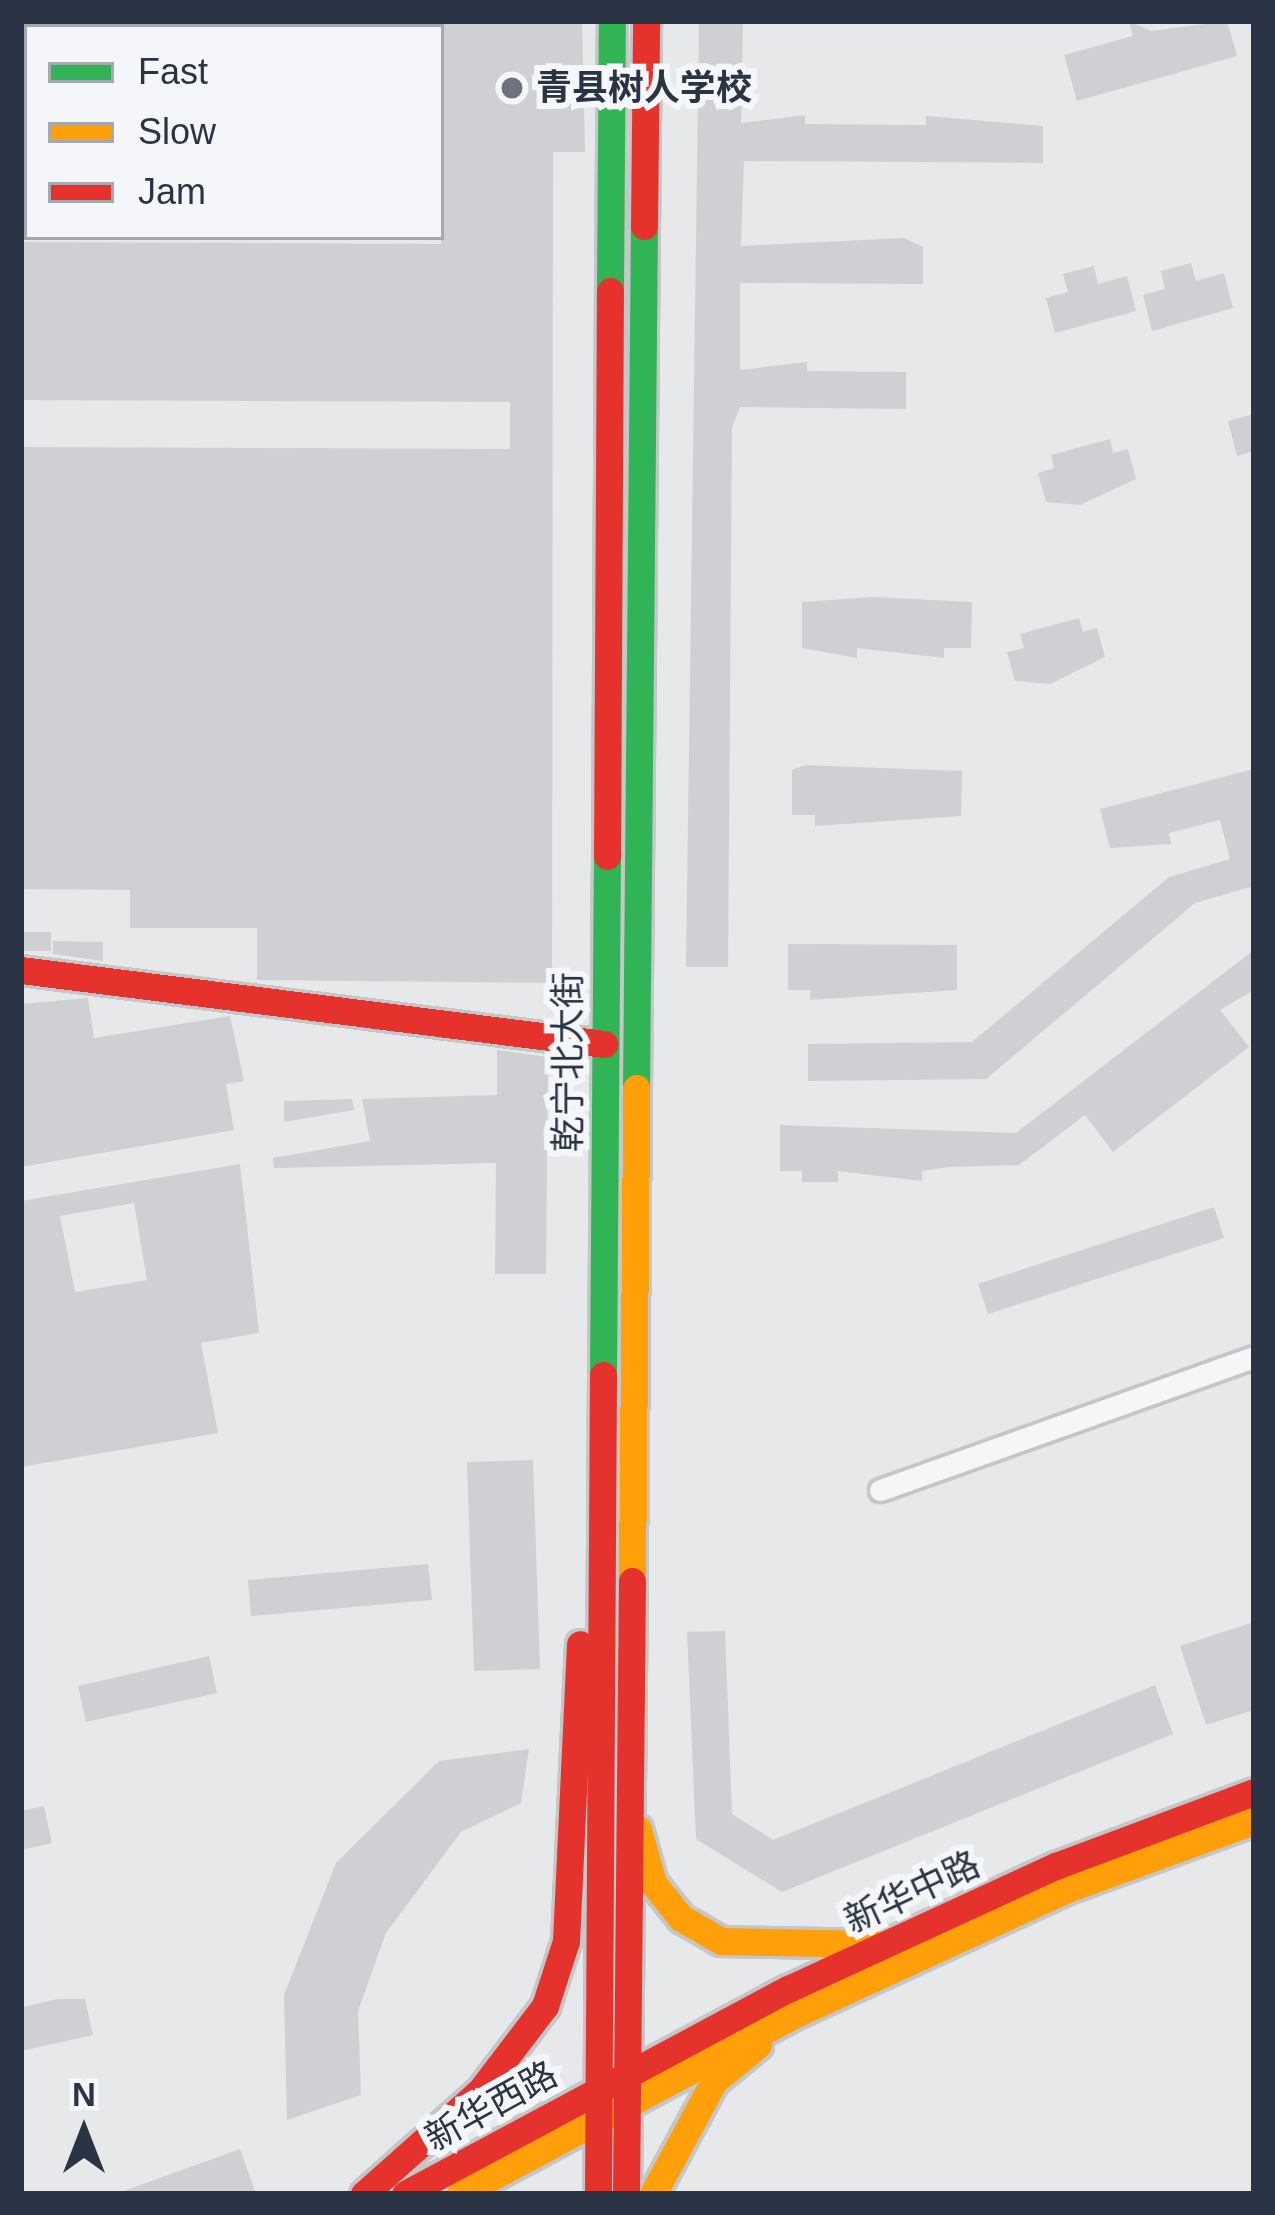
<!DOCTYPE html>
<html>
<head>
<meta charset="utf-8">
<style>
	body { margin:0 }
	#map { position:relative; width:1275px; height:2215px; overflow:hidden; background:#e6e8ea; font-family:Arial,"Noto Sans SC",sans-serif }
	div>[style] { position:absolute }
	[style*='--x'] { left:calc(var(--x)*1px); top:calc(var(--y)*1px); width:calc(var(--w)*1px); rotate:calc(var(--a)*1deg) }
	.building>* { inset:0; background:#ced0d3 }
	.roads { filter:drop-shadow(3px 0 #c4c6c8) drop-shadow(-3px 0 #c4c6c8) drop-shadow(0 3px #c4c6c8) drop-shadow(0 -3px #c4c6c8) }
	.street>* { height:21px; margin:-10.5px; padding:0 10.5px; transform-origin:10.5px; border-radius:10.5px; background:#f5f6f7 }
	.fast>* { height:27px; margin:-13.5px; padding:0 13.5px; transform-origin:13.5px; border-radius:13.5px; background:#30b455 }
	.slow>* { height:27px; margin:-13.5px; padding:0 13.5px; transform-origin:13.5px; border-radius:13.5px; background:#ff9f0a }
	.jam>* { height:27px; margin:-13.5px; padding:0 13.5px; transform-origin:13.5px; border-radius:13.5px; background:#e5322d }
	.dots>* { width:33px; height:33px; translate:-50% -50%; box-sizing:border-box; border:6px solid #f4f6f9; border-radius:50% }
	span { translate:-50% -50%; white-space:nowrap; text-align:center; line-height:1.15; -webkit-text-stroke:12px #f4f6f9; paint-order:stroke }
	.poi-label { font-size:36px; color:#2b3445; font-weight:700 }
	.left { translate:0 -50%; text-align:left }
	.street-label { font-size:36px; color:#2b3445 }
	.frame { position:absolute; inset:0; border:24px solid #2b3445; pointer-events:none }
	.legend { position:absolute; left:24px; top:24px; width:420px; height:216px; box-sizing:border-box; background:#f4f6f9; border:3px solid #a4a8b1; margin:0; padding:15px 21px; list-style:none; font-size:36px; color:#2b3445 }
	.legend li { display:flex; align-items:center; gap:24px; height:60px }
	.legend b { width:60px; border:3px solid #a4a8b1 }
	.north { position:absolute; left:24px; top:2071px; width:120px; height:120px; -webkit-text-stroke:9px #f4f6f9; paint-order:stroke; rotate:0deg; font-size:33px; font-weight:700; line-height:48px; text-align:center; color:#2b3445 }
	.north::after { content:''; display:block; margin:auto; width:42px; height:54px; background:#2b3445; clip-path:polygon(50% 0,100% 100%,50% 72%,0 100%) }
</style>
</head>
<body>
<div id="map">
	<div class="building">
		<i style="clip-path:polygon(441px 21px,582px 21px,585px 152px,553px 152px,552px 983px,257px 980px,257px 928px,130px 928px,130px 890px,21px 889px,21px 447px,510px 449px,510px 402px,21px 400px,21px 242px,441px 244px)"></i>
		<i style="clip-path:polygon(699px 21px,743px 21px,741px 123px,805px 115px,805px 124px,926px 125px,926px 116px,1043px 126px,1043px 163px,744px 161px,741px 246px,904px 238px,923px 247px,923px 284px,740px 283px,740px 370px,807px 362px,807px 371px,906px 372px,906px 409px,740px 407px,732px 427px,728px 967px,686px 967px)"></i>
		<i style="clip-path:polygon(1129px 21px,1151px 31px,1227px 21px,1237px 56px,1077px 101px,1064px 55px,1133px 36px)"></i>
		<i style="clip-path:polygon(1191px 263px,1196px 281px,1224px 273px,1233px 308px,1152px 331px,1143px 295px,1165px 289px,1161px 271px)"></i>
		<i style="clip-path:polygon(1094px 266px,1098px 284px,1127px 276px,1136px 311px,1055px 333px,1046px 298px,1068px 292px,1063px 274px)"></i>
		<i style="clip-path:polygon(1254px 414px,1254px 451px,1237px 456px,1228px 421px)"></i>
		<i style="clip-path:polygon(1110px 439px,1113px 453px,1128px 449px,1136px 479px,1080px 505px,1046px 502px,1038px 473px,1054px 468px,1051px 455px)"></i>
		<i style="clip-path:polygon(873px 597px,972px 602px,971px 648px,944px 648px,944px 658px,857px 648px,857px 658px,802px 648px,802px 602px)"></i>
		<i style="clip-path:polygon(1079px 618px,1083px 632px,1097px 628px,1105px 657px,1050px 684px,1015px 681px,1007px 652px,1024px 648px,1020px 634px)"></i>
		<i style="clip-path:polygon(805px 765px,962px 771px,961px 816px,815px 826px,815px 815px,792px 815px,792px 770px)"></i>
		<i style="clip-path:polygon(1254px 769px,1254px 886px,1195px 903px,986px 1079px,808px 1081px,808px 1044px,972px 1042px,1169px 877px,1230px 859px,1220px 820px,1169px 833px,1171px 844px,1110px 848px,1100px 809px)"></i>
		<i style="clip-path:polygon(21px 932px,51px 932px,51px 951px,21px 951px)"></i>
		<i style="clip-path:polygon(53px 941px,103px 942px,103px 961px,53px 954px)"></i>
		<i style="clip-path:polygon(788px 944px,957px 945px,957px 990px,810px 1000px,810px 990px,788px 990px)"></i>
		<i style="clip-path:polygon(1254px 950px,1254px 990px,1220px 1010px,1249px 1047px,1113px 1152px,1085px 1115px,1019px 1165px,949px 1167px,922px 1171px,922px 1181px,838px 1171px,838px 1182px,802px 1182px,802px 1171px,780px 1171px,780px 1125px,1016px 1133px)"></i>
		<i style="clip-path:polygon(88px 998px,94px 1038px,230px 1016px,244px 1081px,226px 1084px,234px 1130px,21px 1167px,21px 1004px)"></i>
		<i style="clip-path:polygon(497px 1050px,548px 1057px,546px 1274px,495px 1274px,496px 1163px,274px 1168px,273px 1158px,370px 1141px,362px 1099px,497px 1095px)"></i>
		<i style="clip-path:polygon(352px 1099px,354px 1110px,284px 1122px,284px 1101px)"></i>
		<i style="clip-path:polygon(evenodd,240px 1164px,259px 1333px,201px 1343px,218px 1433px,21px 1467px,21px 1201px,240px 1164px,134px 1203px,147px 1280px,75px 1292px,60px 1216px,134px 1203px)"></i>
		<i style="clip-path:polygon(1214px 1207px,1224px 1238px,988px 1314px,978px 1284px)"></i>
		<i style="clip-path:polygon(533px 1460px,540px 1669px,474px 1671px,467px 1462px)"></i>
		<i style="clip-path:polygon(428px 1564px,432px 1600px,251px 1616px,248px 1580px)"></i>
		<i style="clip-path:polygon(1254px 1622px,1254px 1710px,1206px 1725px,1180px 1646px)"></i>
		<i style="clip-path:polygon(725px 1631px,732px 1814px,773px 1840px,1155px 1685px,1173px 1734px,782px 1892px,696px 1839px,687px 1632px)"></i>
		<i style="clip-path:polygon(209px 1656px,217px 1693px,86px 1722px,78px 1686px)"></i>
		<i style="clip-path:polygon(529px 1749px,521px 1803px,461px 1832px,386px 1933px,358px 2011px,361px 2095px,287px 2120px,284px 1995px,336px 1863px,439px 1761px)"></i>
		<i style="clip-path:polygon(44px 1806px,52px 1843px,21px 1850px,21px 1811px)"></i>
		<i style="clip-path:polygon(58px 1999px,85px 1999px,93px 2035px,21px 2051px,24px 2007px)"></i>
		<i style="clip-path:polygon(240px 2149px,256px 2194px,122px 2194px,121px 2192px)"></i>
	</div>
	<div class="roads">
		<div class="street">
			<i style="--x:880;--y:1490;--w:397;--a:-19.6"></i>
		</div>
		<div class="fast">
			<i style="--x:610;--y:291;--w:270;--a:-89.6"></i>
			<i style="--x:636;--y:1088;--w:862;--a:-89.47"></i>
			<i style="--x:603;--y:1375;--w:519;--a:-89.56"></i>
		</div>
		<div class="slow">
			<i style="--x:632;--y:1581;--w:493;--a:-89.5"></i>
			<i style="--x:638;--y:1829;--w:56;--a:74.5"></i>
			<i style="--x:653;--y:1883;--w:45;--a:51.3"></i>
			<i style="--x:681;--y:1918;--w:46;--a:29.9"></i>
			<i style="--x:721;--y:1941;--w:152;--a:1.1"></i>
			<i style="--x:460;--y:2194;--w:386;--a:-28.2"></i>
			<i style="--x:800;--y:2012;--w:292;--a:-24.7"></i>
			<i style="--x:1065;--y:1890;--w:201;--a:-20.1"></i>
			<i style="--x:653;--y:2194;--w:128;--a:-61.6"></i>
			<i style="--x:714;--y:2081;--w:57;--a:-39.3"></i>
		</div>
		<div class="jam">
			<i style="--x:644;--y:226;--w:205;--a:-89.4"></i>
			<i style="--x:607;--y:856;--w:565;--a:-89.7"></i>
			<i style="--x:21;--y:970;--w:588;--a:7.23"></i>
			<i style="--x:364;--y:2194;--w:157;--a:-41.6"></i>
			<i style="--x:481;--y:2090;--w:106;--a:-52.7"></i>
			<i style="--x:545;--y:2006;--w:68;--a:-72.1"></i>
			<i style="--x:566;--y:1941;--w:297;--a:-87.3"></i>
			<i style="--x:405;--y:2194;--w:434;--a:-28.2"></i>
			<i style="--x:788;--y:1989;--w:295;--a:-24.7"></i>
			<i style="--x:1056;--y:1866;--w:211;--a:-20.5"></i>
			<i style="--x:598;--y:2194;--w:819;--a:-89.65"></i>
			<i style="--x:626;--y:2194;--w:613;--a:-89.44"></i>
		</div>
	</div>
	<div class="dots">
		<i style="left:512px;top:88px;background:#6c737f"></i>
	</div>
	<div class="poi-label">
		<span class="left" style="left:536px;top:88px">青县树人学校</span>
	</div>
	<div class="street-label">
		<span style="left:568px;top:1062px;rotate:-90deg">乾宁北大街</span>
		<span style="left:912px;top:1892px;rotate:-25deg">新华中路</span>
		<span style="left:491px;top:2106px;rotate:-29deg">新华西路</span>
	</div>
	<div class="frame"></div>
	<ul class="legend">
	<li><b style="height:15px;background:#30b455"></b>Fast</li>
	<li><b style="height:15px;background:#ff9f0a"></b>Slow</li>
	<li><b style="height:15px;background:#e5322d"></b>Jam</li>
	</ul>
	<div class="north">N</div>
</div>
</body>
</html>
